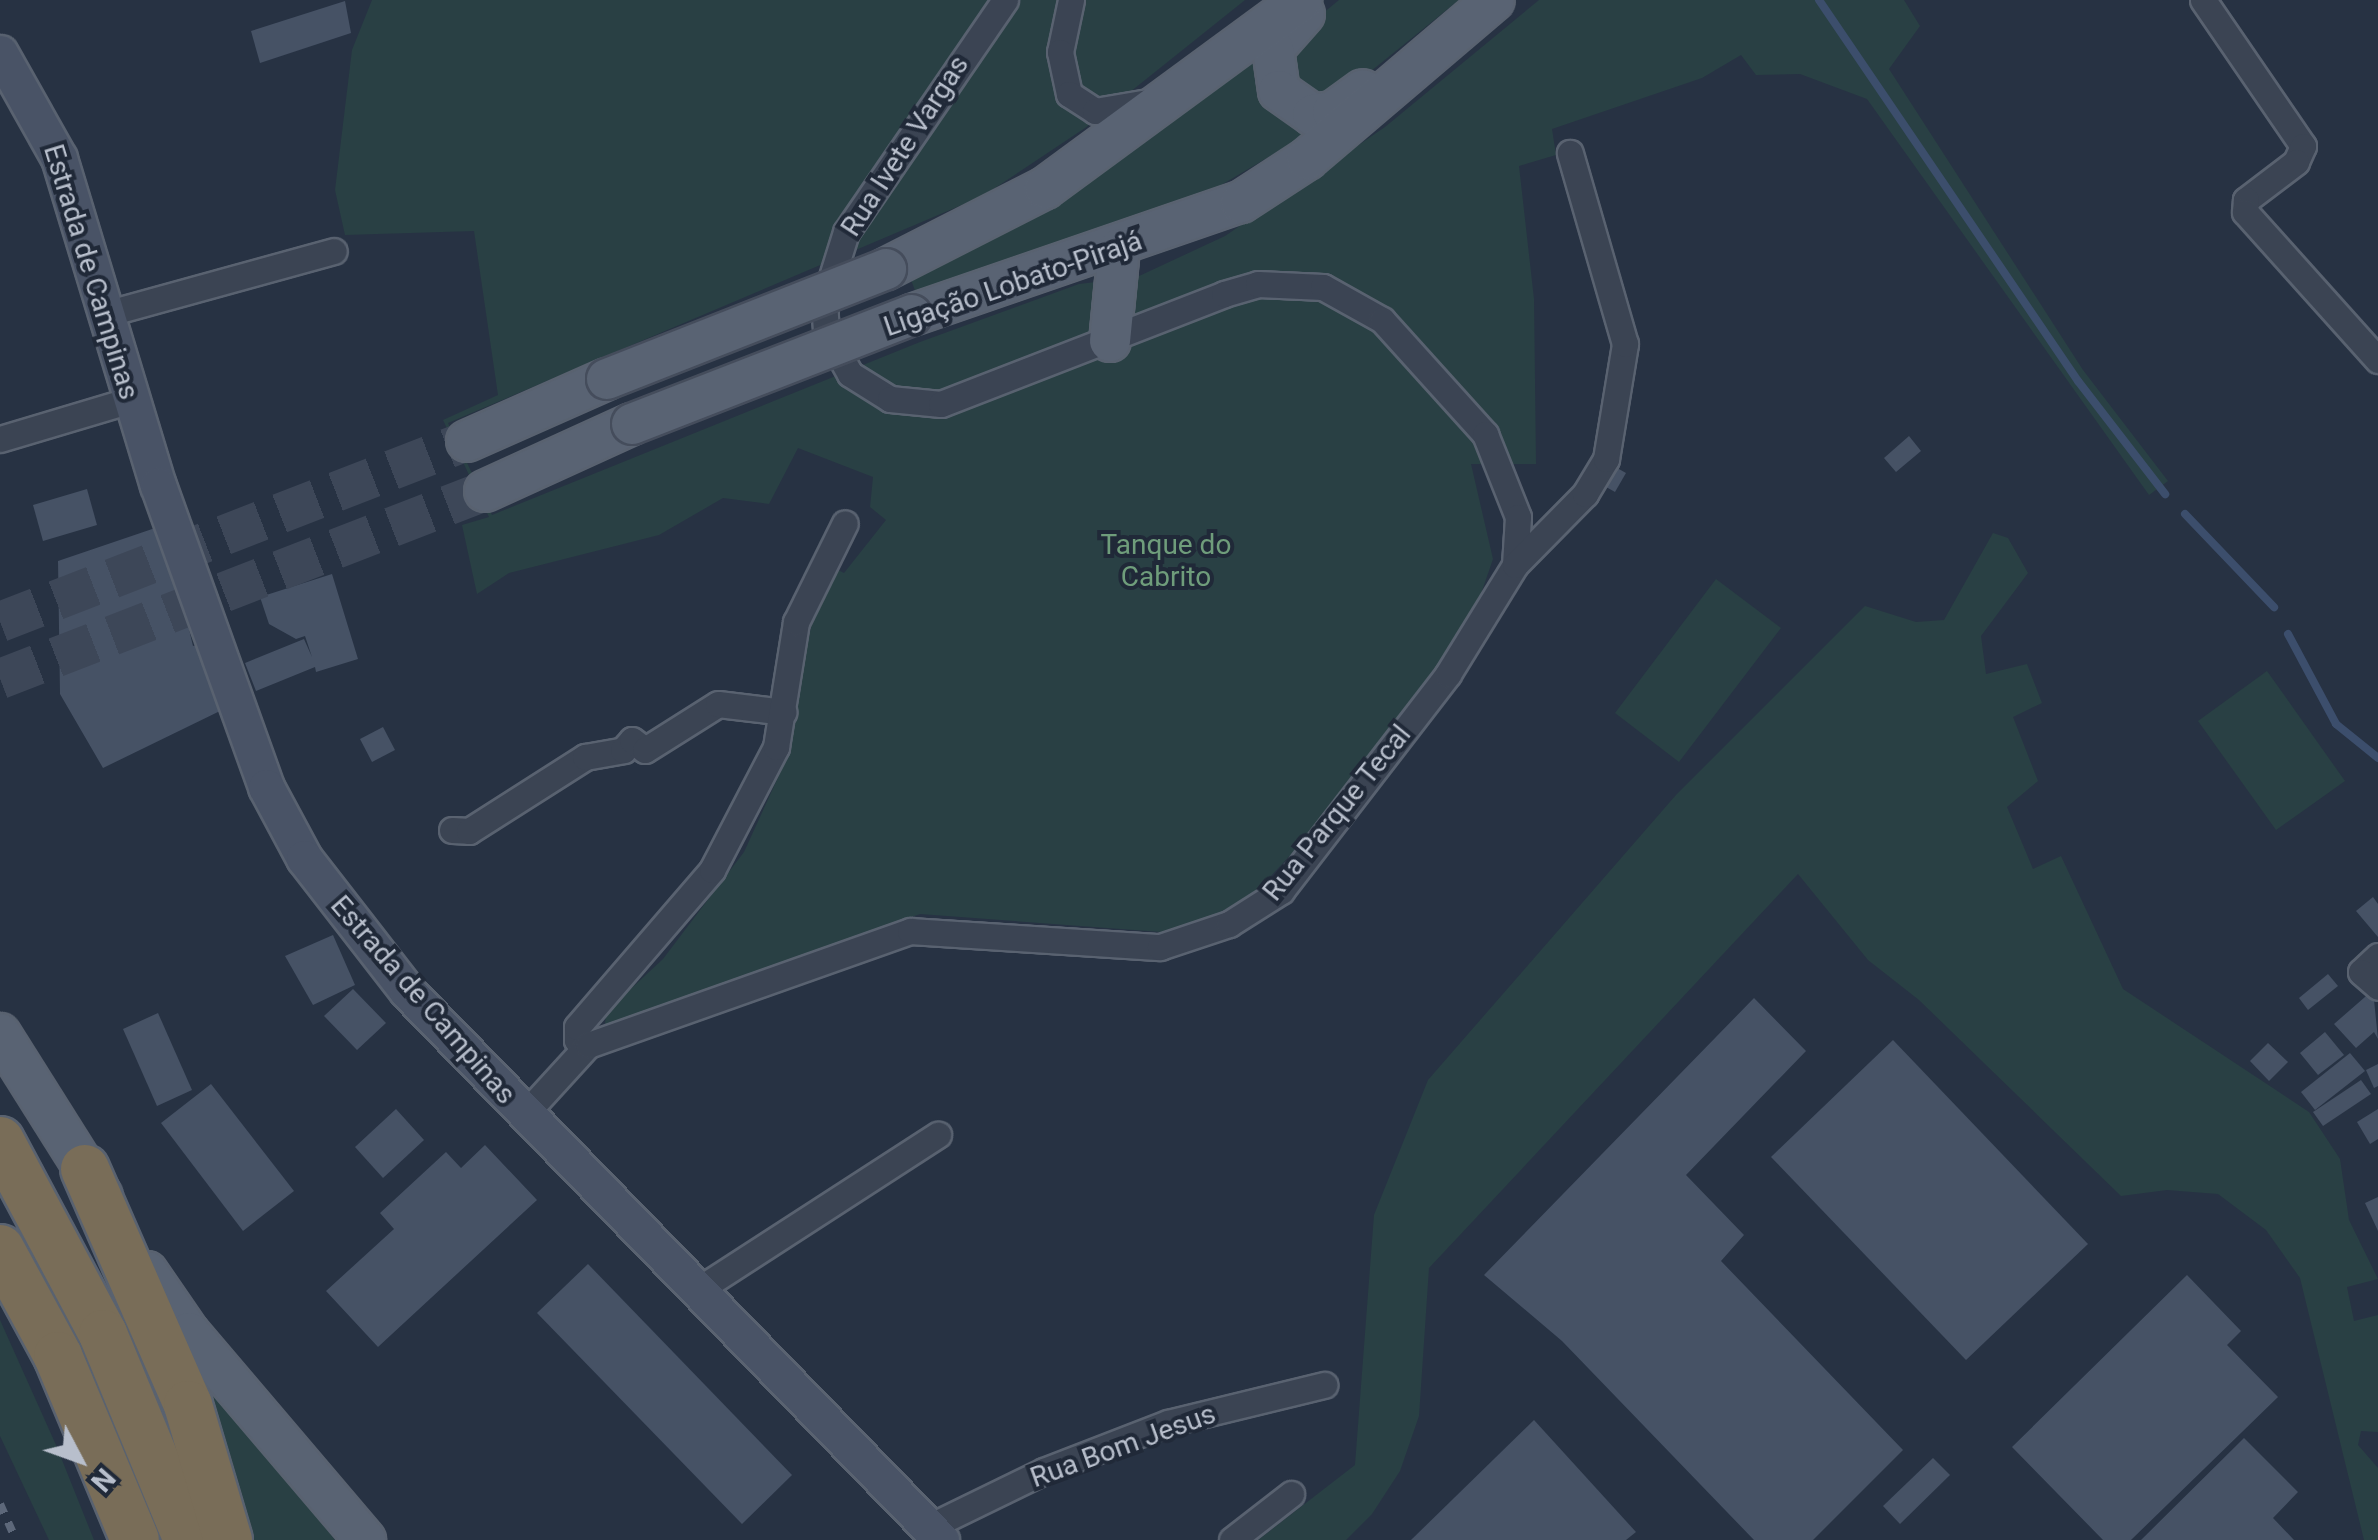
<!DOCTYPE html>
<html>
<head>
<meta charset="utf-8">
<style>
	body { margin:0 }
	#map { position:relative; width:2378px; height:1540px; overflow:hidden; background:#273243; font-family:Roboto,sans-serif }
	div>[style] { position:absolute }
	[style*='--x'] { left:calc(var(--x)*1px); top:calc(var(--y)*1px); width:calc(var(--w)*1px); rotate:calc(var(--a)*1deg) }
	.green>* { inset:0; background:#294044 }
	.stream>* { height:8px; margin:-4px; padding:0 4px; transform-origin:4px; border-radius:4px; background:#3c4e6c }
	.building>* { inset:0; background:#465265 }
	.primary-tunnel>* { height:40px; margin-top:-20px; transform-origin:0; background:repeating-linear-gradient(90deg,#3d4758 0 40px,transparent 0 60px) }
	.roads { filter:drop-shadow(2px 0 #596270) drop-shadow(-2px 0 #596270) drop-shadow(0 2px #596270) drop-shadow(0 -2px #596270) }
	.minor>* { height:25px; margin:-12.5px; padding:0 12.5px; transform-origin:12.5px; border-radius:12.5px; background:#3b4453 }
	.secondary>* { height:35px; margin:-17.5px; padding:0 17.5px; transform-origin:17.5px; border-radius:17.5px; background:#495366 }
	.primary>* { height:40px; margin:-20px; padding:0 20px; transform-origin:20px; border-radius:20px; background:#596373 }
	.motorway>* { height:48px; margin:-24px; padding:0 24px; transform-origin:24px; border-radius:24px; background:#796d58 }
	.rail>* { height:8px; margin-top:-4px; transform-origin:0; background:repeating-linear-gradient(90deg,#5d687a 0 10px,transparent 0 20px) }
	.bridges { filter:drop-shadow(2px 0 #454d5c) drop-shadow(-2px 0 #454d5c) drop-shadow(0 2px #454d5c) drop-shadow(0 -2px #454d5c) }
	.primary-bridge>* { height:40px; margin:-20px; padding:0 20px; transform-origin:20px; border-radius:20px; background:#596373 }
	span { translate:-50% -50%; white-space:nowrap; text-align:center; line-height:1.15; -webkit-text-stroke:8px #202938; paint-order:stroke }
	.street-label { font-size:28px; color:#b8bfcc }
	.park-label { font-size:28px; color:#6f9d7b }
	.north { position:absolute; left:30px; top:1410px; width:100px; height:100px; -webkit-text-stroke:8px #202938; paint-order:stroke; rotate:131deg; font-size:28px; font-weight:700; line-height:40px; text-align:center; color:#b8bfcc }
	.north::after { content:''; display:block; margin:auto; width:35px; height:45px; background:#b8bfcc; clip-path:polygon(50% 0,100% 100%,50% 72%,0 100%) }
</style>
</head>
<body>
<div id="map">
	<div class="green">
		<i style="clip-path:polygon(372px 0,1245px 0,1085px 128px,983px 196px,448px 423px,492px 515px,920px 342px,1079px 284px,1137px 277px,1225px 236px,1385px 127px,1539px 0,1904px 0,1920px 26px,1889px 69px,2083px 370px,2168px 481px,2149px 495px,1867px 99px,1800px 74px,1756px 75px,1741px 55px,1702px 78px,1552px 129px,1556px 155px,1519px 166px,1534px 299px,1536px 464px,1471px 464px,1493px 559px,1473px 617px,1340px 802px,1255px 893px,1215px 915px,1161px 932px,920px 914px,605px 1025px,606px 1012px,663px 959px,744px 852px,786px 760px,812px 621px,838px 570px,844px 573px,886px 520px,870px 507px,873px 477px,798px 448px,769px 504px,723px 498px,659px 535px,509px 573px,477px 594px,462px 525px,489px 517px,443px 420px,498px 395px,474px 231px,345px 235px,335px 190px,352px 50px)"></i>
		<i style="clip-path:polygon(1339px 0,1459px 0,1355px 84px,1324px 100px,1295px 88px,1289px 41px)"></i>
		<i style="clip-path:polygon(1253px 51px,1255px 82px,1268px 106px,1297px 127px,1318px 128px,1189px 204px,917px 296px,910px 277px,1025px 221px)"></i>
		<i style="clip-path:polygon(1993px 533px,2008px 538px,2028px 573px,1981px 636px,1986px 674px,2027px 664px,2042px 703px,2013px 717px,2038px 781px,2007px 807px,2033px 869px,2061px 856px,2123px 989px,2309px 1112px,2340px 1159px,2349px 1220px,2378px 1279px,2347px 1287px,2354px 1321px,2378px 1315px,2378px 1432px,2361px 1431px,2358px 1445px,2378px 1468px,2378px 1540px,2364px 1540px,2300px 1278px,2266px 1230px,2218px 1194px,2167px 1190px,2121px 1196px,1919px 1000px,1868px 960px,1798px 874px,1429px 1268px,1419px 1416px,1400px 1471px,1372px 1514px,1346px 1540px,1258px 1540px,1355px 1465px,1374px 1215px,1428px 1080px,1676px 795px,1865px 606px,1916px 622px,1944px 620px)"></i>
		<i style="clip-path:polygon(1716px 579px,1781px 628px,1679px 762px,1615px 713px)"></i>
		<i style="clip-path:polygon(2267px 671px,2345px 781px,2276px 830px,2198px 721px)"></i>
		<i style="clip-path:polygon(0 1320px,56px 1445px,94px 1540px,49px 1540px,0 1436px)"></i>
		<i style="clip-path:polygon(173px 1341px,297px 1487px,335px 1540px,251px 1540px)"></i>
	</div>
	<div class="stream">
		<i style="--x:1819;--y:0;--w:461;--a:55.8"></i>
		<i style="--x:2078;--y:381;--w:143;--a:52.4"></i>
		<i style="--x:2185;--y:514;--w:129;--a:46.3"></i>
		<i style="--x:2288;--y:634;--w:102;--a:61.9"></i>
		<i style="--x:2336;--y:724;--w:54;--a:39"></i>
	</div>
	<div class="building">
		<i style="clip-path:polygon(345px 1px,351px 33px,260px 63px,251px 31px)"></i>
		<i style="clip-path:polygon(1909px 436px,1921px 451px,1896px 472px,1884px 458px)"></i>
		<i style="clip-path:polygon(1610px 464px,1626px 473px,1615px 492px,1599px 483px)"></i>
		<i style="clip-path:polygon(87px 489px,97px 525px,43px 541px,33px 505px)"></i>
		<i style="clip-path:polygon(164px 525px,193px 646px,200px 644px,220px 711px,103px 768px,60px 694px,58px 561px)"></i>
		<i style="clip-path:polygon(332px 574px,358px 659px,316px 672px,315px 667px,256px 691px,245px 663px,304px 639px,312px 657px,305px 636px,296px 639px,269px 624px,260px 597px)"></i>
		<i style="clip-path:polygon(383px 727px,395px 750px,372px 762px,360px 739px)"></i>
		<i style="clip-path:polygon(2373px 897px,2378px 904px,2378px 937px,2356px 911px)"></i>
		<i style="clip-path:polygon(333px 935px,355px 985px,313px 1005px,285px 956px)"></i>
		<i style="clip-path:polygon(2328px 974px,2338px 986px,2308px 1010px,2299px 998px)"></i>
		<i style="clip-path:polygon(353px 989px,386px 1023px,357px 1050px,324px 1016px)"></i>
		<i style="clip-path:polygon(2373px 990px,2378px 1039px,2374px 1032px,2356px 1048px,2334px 1024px)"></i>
		<i style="clip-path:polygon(1754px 998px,1806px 1051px,1686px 1175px,1744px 1235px,1721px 1261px,1903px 1450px,1813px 1540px,1754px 1540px,1562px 1341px,1484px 1275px)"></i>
		<i style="clip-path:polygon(158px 1013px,192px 1090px,157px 1106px,123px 1029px)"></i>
		<i style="clip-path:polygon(2325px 1032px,2344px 1055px,2318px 1075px,2300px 1053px)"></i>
		<i style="clip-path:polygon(1893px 1040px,2088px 1244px,1966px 1360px,1771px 1157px)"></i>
		<i style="clip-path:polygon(2268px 1043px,2288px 1062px,2269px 1081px,2250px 1061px)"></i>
		<i style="clip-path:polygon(2350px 1053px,2365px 1071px,2315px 1110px,2301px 1092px)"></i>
		<i style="clip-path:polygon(2378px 1064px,2378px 1086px,2374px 1088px,2366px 1070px)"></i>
		<i style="clip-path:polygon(2361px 1080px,2371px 1094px,2323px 1126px,2313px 1112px)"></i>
		<i style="clip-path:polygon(211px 1084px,294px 1191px,243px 1231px,161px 1123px)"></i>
		<i style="clip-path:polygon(396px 1109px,424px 1140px,383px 1178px,355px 1147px)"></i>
		<i style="clip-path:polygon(2378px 1109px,2378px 1139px,2370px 1144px,2357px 1122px)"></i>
		<i style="clip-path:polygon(485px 1145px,537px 1200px,378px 1347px,326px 1291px,394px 1229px,380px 1213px,446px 1152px,461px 1168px)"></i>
		<i style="clip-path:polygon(2378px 1197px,2378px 1231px,2365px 1203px)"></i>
		<i style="clip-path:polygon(588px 1264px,792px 1475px,742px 1524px,537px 1313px)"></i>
		<i style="clip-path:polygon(2187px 1275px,2241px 1331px,2227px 1345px,2278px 1397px,2131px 1540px,2103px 1540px,2012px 1447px)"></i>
		<i style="clip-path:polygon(1534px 1420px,1636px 1532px,1626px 1540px,1411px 1540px)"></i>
		<i style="clip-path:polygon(2244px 1438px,2298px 1492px,2273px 1518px,2294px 1540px,2141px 1540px)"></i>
		<i style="clip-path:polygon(1933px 1458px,1950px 1475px,1900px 1524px,1883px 1506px)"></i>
	</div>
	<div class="primary-tunnel">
		<i style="--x:0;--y:622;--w:501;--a:-21.19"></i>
		<i style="--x:0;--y:679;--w:520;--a:-21.19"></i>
	</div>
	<div class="roads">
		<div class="minor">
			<i style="--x:1005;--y:0;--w:281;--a:124.4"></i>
			<i style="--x:846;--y:232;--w:73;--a:107.4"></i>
			<i style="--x:824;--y:302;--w:29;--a:86"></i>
			<i style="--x:826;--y:331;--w:49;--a:60.8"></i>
			<i style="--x:850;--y:374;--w:47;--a:32"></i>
			<i style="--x:890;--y:399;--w:51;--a:5.6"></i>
			<i style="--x:941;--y:404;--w:304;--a:-21.2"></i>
			<i style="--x:1224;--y:294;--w:35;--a:-16"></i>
			<i style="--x:1258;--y:284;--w:65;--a:2.6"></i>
			<i style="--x:1323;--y:287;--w:68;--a:29.2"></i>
			<i style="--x:1382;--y:320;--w:154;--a:47.9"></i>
			<i style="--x:1485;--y:434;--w:89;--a:68.3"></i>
			<i style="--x:1518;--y:517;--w:48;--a:93.6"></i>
			<i style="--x:1071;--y:0;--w:53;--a:101.9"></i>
			<i style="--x:1060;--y:52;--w:43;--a:77.9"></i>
			<i style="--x:1069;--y:94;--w:31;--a:33"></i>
			<i style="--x:1095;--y:111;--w:55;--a:-9.5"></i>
			<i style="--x:2203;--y:0;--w:177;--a:55.6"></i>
			<i style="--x:2303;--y:146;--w:17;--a:114"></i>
			<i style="--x:2296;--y:162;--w:63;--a:142.8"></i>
			<i style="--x:2246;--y:200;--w:12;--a:95"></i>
			<i style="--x:2245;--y:212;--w:199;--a:48.1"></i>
			<i style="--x:109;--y:313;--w:233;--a:-15.4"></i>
			<i style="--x:0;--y:439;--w:137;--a:-16.6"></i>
			<i style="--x:452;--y:830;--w:17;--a:3"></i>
			<i style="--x:469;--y:831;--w:138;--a:-32.5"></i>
			<i style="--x:585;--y:757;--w:39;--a:-10"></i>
			<i style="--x:623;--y:750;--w:13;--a:-48"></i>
			<i style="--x:632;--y:740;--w:16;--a:38"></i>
			<i style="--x:645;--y:750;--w:86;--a:-32.2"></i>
			<i style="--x:718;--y:704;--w:66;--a:6.9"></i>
			<i style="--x:2378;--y:956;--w:23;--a:137"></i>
			<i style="--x:2361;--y:972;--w:23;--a:41"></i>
			<i style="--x:588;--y:1045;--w:12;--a:-156"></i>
			<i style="--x:577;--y:1040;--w:13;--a:-90"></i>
			<i style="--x:577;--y:1027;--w:207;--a:-49.3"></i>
			<i style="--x:712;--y:870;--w:139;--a:-62.5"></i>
			<i style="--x:776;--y:747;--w:127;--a:-80.9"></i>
			<i style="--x:796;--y:622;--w:110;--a:-63.7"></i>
			<i style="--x:524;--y:1115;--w:95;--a:-47.6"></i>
			<i style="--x:588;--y:1045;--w:342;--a:-19.5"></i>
			<i style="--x:910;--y:931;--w:251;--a:3.7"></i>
			<i style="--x:1160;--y:947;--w:73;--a:-18.4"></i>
			<i style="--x:1229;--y:924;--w:62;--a:-32.4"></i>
			<i style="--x:1281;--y:891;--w:274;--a:-52.4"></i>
			<i style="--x:1448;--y:674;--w:128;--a:-58.4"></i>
			<i style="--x:1515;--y:565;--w:100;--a:-45.4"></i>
			<i style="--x:1585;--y:494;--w:41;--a:-59"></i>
			<i style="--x:1606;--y:459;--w:117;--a:-80.6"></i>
			<i style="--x:1625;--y:344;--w:199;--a:-106.1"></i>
			<i style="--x:698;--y:1290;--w:286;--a:-32.9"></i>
			<i style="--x:929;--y:1527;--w:128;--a:-26"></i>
			<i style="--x:1044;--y:1471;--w:133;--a:-21.2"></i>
			<i style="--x:1168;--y:1423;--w:161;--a:-13.7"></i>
			<i style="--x:1232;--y:1540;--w:75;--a:-37.9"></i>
		</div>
		<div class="secondary">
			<i style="--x:0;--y:53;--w:120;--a:60.7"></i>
			<i style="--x:59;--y:158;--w:342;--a:73.2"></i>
			<i style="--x:158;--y:485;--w:321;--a:70.3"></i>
			<i style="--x:266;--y:787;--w:81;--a:61.8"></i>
			<i style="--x:304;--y:858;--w:168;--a:52.2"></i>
			<i style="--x:407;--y:991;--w:766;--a:45.79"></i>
		</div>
		<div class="primary">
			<i style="--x:1304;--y:14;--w:47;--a:131.5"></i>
			<i style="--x:1273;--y:49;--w:42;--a:81.9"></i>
			<i style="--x:1279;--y:91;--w:42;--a:35.2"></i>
			<i style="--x:1313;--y:115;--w:20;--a:-9"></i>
			<i style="--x:1333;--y:112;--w:37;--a:-36"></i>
			<i style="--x:886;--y:269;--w:178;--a:-27"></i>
			<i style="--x:1045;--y:188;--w:318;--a:-36.3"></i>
			<i style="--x:912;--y:315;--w:348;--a:-19"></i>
			<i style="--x:1241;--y:202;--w:79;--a:-33.1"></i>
			<i style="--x:1307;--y:159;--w:245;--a:-40.4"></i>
			<i style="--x:1110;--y:341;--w:92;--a:-84.4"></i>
			<i style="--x:467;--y:441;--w:153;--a:-23.9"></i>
			<i style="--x:485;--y:491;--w:162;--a:-24.5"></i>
			<i style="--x:0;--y:1034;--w:191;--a:57.8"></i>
			<i style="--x:147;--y:1272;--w:74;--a:55.5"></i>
			<i style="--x:189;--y:1333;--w:272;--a:49.6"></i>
		</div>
		<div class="motorway">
			<i style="--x:0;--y:1141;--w:219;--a:61.9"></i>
			<i style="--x:103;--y:1334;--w:223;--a:67.6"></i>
			<i style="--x:85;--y:1169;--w:257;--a:66.4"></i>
			<i style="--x:188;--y:1405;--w:141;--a:73.5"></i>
			<i style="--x:0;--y:1249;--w:122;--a:61.5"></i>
			<i style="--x:58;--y:1356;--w:199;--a:67.3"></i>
		</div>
	</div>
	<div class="rail">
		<i style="--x:0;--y:1504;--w:39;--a:66"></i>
	</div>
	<div class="bridges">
		<div class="primary-bridge">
			<i style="--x:607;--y:379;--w:300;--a:-21.5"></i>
			<i style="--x:632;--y:424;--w:300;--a:-21.3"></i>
		</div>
	</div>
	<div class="street-label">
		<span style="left:905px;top:146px;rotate:-57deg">Rua Ivete Vargas</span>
		<span style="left:91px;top:272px;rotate:73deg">Estrada de Campinas</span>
		<span style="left:1013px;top:284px;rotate:-19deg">Ligação Lobato-Pirajá</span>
		<span style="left:1337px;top:813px;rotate:-51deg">Rua Parque Tecal</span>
		<span style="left:423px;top:1000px;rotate:49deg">Estrada de Campinas</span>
		<span style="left:1123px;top:1446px;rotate:-20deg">Rua Bom Jesus</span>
	</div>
	<div class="park-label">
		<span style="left:1166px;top:561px">Tanque do<br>Cabrito</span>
	</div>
	<div class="north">N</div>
</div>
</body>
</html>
